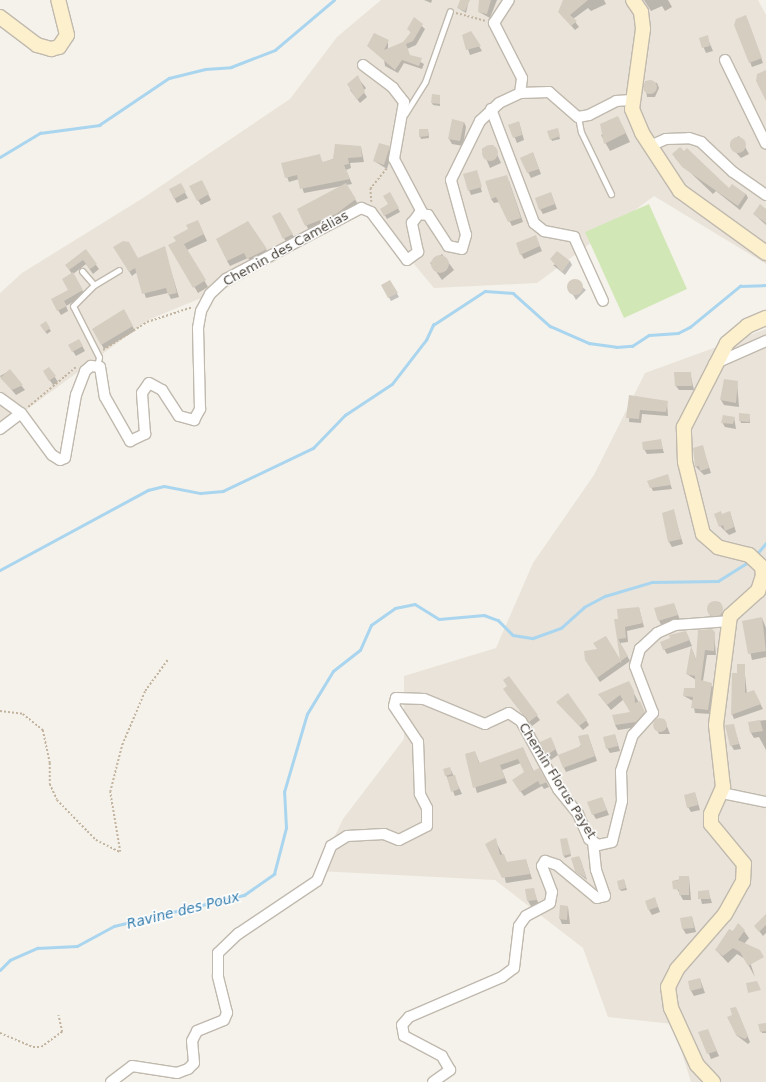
<!DOCTYPE html>
<html>
<head>
<meta charset="utf-8">
<style>
	body { margin:0 }
	#map { position:relative; width:766px; height:1082px; overflow:hidden; background:#f5f2eb; font-family:"DejaVu Sans",sans-serif }
	div>[style] { position:absolute }
	[style*='--x'] { left:calc(var(--x)*1px); top:calc(var(--y)*1px); width:calc(var(--w)*1px); rotate:calc(var(--a)*1deg) }
	.residential>* { inset:0; background:#e9e3d9 }
	.green>* { inset:0; background:#d2e7b6 }
	.shadow>* { inset:0; background:#0003 }
	.stream>* { height:2.5px; margin:-1.25px; padding:0 1.25px; transform-origin:1.25px; border-radius:1.25px; background:#aad5ef }
	.building>* { inset:0; background:#d6cdc1 }
	.round { border-radius:50% }
	.path>* { height:1.5px; margin-top:-0.75px; transform-origin:0; background:repeating-linear-gradient(90deg,#c2b49f 0 2px,transparent 0 4px) }
	.roads { filter:drop-shadow(1px 0 #c0b9ae) drop-shadow(-1px 0 #c0b9ae) drop-shadow(0 1px #c0b9ae) drop-shadow(0 -1px #c0b9ae) }
	.lane>* { height:5px; margin:-2.5px; padding:0 2.5px; transform-origin:2.5px; border-radius:2.5px; background:#fff }
	.street>* { height:10px; margin:-5px; padding:0 5px; transform-origin:5px; border-radius:5px; background:#fff }
	.secondary>* { height:14px; margin:-7px; padding:0 7px; transform-origin:7px; border-radius:7px; background:#fdf0cd }
	span { translate:-50% -50%; white-space:nowrap; text-align:center; line-height:1.15; -webkit-text-stroke:3px #fff; paint-order:stroke }
	.street-label { font-size:13px; color:#494239 }
	.water-label { font-size:14px; color:#327bab; font-style:italic }
</style>
</head>
<body>
<div id="map">
	<div class="residential">
		<i style="clip-path:polygon(381px 0,758px 0,766px 15px,766px 264px,654px 196px,537px 283px,434px 288px,368px 209px,233px 285px,150px 319px,22px 413px,0 436px,0 293px,22px 273px,143px 198px,290px 99px,337px 37px)"></i>
		<i style="clip-path:polygon(766px 329px,766px 1082px,691px 1082px,673px 1024px,608px 1017px,583px 948px,495px 880px,318px 871px,343px 819px,404px 739px,404px 676px,496px 648px,533px 563px,594px 475px,645px 373px)"></i>
	</div>
	<div class="green">
		<i style="clip-path:polygon(649px 204px,687px 289px,624px 318px,585px 232px)"></i>
	</div>
	<div class="shadow">
		<i style="clip-path:polygon(424px 0,432px 0,431px 3px)"></i>
		<i style="clip-path:polygon(480px 0,497px 0,490px 18px,479px 12px)"></i>
		<i style="clip-path:polygon(563px 0,604px 0,606px 4px,591px 11px,588px 8px,573px 19px,579px 27px,575px 30px,559px 12px,564px 8px)"></i>
		<i style="clip-path:polygon(644px 0,668px 0,672px 7px,665px 11px,662px 6px,651px 11px)"></i>
		<i style="clip-path:polygon(468px 4px,466px 13px,458px 8px)"></i>
		<i style="clip-path:polygon(414px 19px,425px 29px,416px 45px,407px 49px,410px 56px,424px 64px,422px 69px,404px 63px,398px 73px,385px 66px,384px 59px,368px 46px,388px 40px,388px 49px,404px 43px,411px 33px,409px 29px)"></i>
		<i style="clip-path:polygon(748px 21px,763px 63px,752px 67px,750px 62px)"></i>
		<i style="clip-path:polygon(471px 33px,482px 51px,470px 55px,463px 35px)"></i>
		<i style="clip-path:polygon(707px 37px,713px 51px,706px 53px,700px 39px)"></i>
		<i style="clip-path:polygon(357px 77px,366px 88px,363px 91px,367px 97px,360px 103px,350px 90px)"></i>
		<i style="clip-path:polygon(645px 81px,657px 83px,659px 88px,655px 97px,647px 97px)"></i>
		<i style="clip-path:polygon(440px 96px,440px 106px,433px 105px,432px 103px)"></i>
		<i style="clip-path:polygon(464px 122px,466px 127px,463px 146px,452px 144px,449px 139px)"></i>
		<i style="clip-path:polygon(519px 122px,524px 140px,517px 143px,510px 126px)"></i>
		<i style="clip-path:polygon(622px 125px,630px 142px,610px 151px,601px 135px)"></i>
		<i style="clip-path:polygon(428px 130px,429px 138px,421px 139px,420px 136px)"></i>
		<i style="clip-path:polygon(558px 132px,560px 139px,552px 141px,551px 139px)"></i>
		<i style="clip-path:polygon(739px 136px,749px 154px,741px 158px,730px 146px,731px 141px)"></i>
		<i style="clip-path:polygon(380px 144px,392px 152px,387px 169px,374px 161px)"></i>
		<i style="clip-path:polygon(493px 145px,501px 163px,490px 168px,482px 149px)"></i>
		<i style="clip-path:polygon(361px 147px,364px 162px,350px 163px,351px 168px,346px 170px,352px 184px,346px 185px,358px 204px,338px 218px,309px 230px,306px 225px,342px 186px,304px 193px,299px 179px,289px 182px,282px 164px,319px 155px,323px 163px)"></i>
		<i style="clip-path:polygon(533px 153px,541px 174px,531px 178px,521px 158px)"></i>
		<i style="clip-path:polygon(675px 158px,729px 189px,746px 194px,748px 198px,740px 210px,716px 191px,713px 194px)"></i>
		<i style="clip-path:polygon(476px 171px,482px 192px,471px 195px,469px 190px)"></i>
		<i style="clip-path:polygon(509px 181px,523px 222px,512px 226px,499px 202px,494px 203px,491px 199px)"></i>
		<i style="clip-path:polygon(180px 184px,188px 198px,177px 203px,174px 198px)"></i>
		<i style="clip-path:polygon(204px 186px,211px 200px,201px 205px,190px 187px)"></i>
		<i style="clip-path:polygon(390px 193px,400px 212px,387px 219px,381px 209px,389px 205px)"></i>
		<i style="clip-path:polygon(551px 193px,557px 209px,543px 214px,540px 209px)"></i>
		<i style="clip-path:polygon(766px 211px,766px 225px,754px 214px)"></i>
		<i style="clip-path:polygon(280px 213px,295px 239px,287px 244px,273px 216px)"></i>
		<i style="clip-path:polygon(248px 222px,269px 254px,251px 263px,248px 258px,230px 266px,227px 261px)"></i>
		<i style="clip-path:polygon(201px 228px,207px 241px,187px 250px,208px 287px,198px 293px,170px 245px)"></i>
		<i style="clip-path:polygon(538px 242px,542px 251px,524px 259px,521px 254px)"></i>
		<i style="clip-path:polygon(164px 248px,179px 297px,171px 299px,168px 293px,146px 298px,137px 272px,132px 276px,117px 252px,137px 259px)"></i>
		<i style="clip-path:polygon(85px 250px,99px 269px,93px 274px,86px 264px,73px 274px,85px 295px,66px 306px,68px 311px,61px 315px,52px 300px,70px 290px,72px 274px,66px 265px)"></i>
		<i style="clip-path:polygon(442px 254px,454px 270px,442px 280px,430px 263px)"></i>
		<i style="clip-path:polygon(570px 261px,572px 265px,565px 275px,553px 265px)"></i>
		<i style="clip-path:polygon(574px 280px,586px 290px,576px 300px,568px 286px)"></i>
		<i style="clip-path:polygon(390px 282px,399px 297px,391px 301px,382px 286px)"></i>
		<i style="clip-path:polygon(124px 310px,135px 331px,104px 349px,93px 329px)"></i>
		<i style="clip-path:polygon(45px 323px,51px 331px,47px 334px,41px 326px)"></i>
		<i style="clip-path:polygon(79px 340px,85px 351px,76px 356px,69px 345px)"></i>
		<i style="clip-path:polygon(49px 368px,58px 382px,53px 385px,47px 376px)"></i>
		<i style="clip-path:polygon(9px 371px,25px 390px,16px 395px,0 376px)"></i>
		<i style="clip-path:polygon(690px 373px,694px 390px,679px 390px,676px 386px)"></i>
		<i style="clip-path:polygon(737px 382px,739px 407px,724px 405px,721px 400px)"></i>
		<i style="clip-path:polygon(630px 396px,667px 402px,668px 416px,642px 414px,641px 423px,629px 422px)"></i>
		<i style="clip-path:polygon(749px 415px,750px 423px,741px 423px,740px 420px)"></i>
		<i style="clip-path:polygon(734px 417px,736px 429px,725px 427px,722px 422px)"></i>
		<i style="clip-path:polygon(660px 440px,664px 453px,647px 454px,644px 449px)"></i>
		<i style="clip-path:polygon(702px 446px,711px 473px,704px 475px,696px 467px)"></i>
		<i style="clip-path:polygon(667px 475px,672px 489px,653px 491px,651px 487px)"></i>
		<i style="clip-path:polygon(673px 511px,683px 544px,672px 547px,669px 542px)"></i>
		<i style="clip-path:polygon(730px 512px,736px 532px,729px 535px,720px 526px,722px 515px)"></i>
		<i style="clip-path:polygon(720px 602px,724px 620px,711px 621px,708px 606px)"></i>
		<i style="clip-path:polygon(674px 604px,680px 620px,661px 625px,659px 620px)"></i>
		<i style="clip-path:polygon(639px 608px,644px 627px,627px 631px,628px 642px,620px 643px,630px 661px,600px 682px,589px 665px,605px 637px,621px 663px,616px 620px)"></i>
		<i style="clip-path:polygon(762px 618px,766px 628px,766px 657px,752px 660px,743px 622px)"></i>
		<i style="clip-path:polygon(686px 632px,692px 646px,667px 654px,664px 649px)"></i>
		<i style="clip-path:polygon(714px 633px,716px 655px,707px 655px,703px 681px,715px 688px,711px 714px,695px 713px,693px 701px,684px 696px,696px 689px,696px 680px,687px 674px,692px 649px,697px 662px)"></i>
		<i style="clip-path:polygon(744px 665px,747px 694px,756px 696px,763px 709px,734px 719px,732px 714px,738px 674px)"></i>
		<i style="clip-path:polygon(628px 682px,647px 718px,638px 727px,618px 730px,615px 725px,632px 713px,624px 699px,611px 710px,599px 695px)"></i>
		<i style="clip-path:polygon(508px 687px,537px 716px,540px 720px,532px 726px,507px 694px)"></i>
		<i style="clip-path:polygon(558px 702px,586px 720px,589px 725px,583px 730px)"></i>
		<i style="clip-path:polygon(664px 719px,670px 734px,659px 734px,654px 723px)"></i>
		<i style="clip-path:polygon(766px 720px,766px 750px,759px 737px,754px 738px,751px 733px,757px 721px)"></i>
		<i style="clip-path:polygon(733px 725px,741px 749px,734px 750px,731px 745px)"></i>
		<i style="clip-path:polygon(588px 735px,597px 761px,566px 772px,564px 768px)"></i>
		<i style="clip-path:polygon(615px 735px,620px 751px,610px 753px,607px 748px)"></i>
		<i style="clip-path:polygon(541px 743px,553px 743px,558px 755px,551px 760px)"></i>
		<i style="clip-path:polygon(523px 748px,534px 772px,539px 769px,549px 787px,544px 789px,542px 786px,524px 796px,516px 785px,525px 772px,521px 763px,502px 770px,507px 783px,477px 793px,466px 754px,475px 752px,480px 764px)"></i>
		<i style="clip-path:polygon(451px 770px,462px 794px,455px 796px,446px 775px)"></i>
		<i style="clip-path:polygon(695px 793px,700px 810px,691px 812px,688px 807px)"></i>
		<i style="clip-path:polygon(602px 798px,609px 815px,596px 819px,593px 814px)"></i>
		<i style="clip-path:polygon(495px 840px,507px 863px,526px 860px,532px 879px,506px 883px)"></i>
		<i style="clip-path:polygon(567px 841px,571px 856px,565px 858px,564px 856px)"></i>
		<i style="clip-path:polygon(579px 857px,581px 861px,587px 880px,575px 871px)"></i>
		<i style="clip-path:polygon(689px 877px,691px 900px,683px 900px,673px 881px)"></i>
		<i style="clip-path:polygon(624px 880px,627px 890px,621px 891px,620px 889px)"></i>
		<i style="clip-path:polygon(533px 889px,539px 905px,531px 906px,528px 901px)"></i>
		<i style="clip-path:polygon(708px 891px,712px 903px,702px 904px,699px 892px)"></i>
		<i style="clip-path:polygon(657px 904px,660px 912px,652px 915px,649px 910px)"></i>
		<i style="clip-path:polygon(568px 907px,570px 924px,562px 924px,560px 919px)"></i>
		<i style="clip-path:polygon(692px 917px,696px 932px,686px 934px,683px 929px)"></i>
		<i style="clip-path:polygon(766px 920px,766px 933px,763px 936px,755px 926px)"></i>
		<i style="clip-path:polygon(739px 924px,749px 938px,744px 944px,755px 977px,745px 959px,737px 954px,728px 963px,716px 950px)"></i>
		<i style="clip-path:polygon(700px 979px,705px 993px,694px 996px,691px 991px)"></i>
		<i style="clip-path:polygon(738px 1013px,750px 1042px,748px 1044px,736px 1035px)"></i>
		<i style="clip-path:polygon(766px 1024px,766px 1033px,762px 1033px,761px 1031px)"></i>
		<i style="clip-path:polygon(700px 1033px,710px 1036px,719px 1056px,711px 1059px)"></i>
	</div>
	<div class="stream">
		<i style="--x:0;--y:157;--w:47;--a:-31"></i>
		<i style="--x:40;--y:133;--w:60;--a:-7.7"></i>
		<i style="--x:99;--y:125;--w:84;--a:-33.9"></i>
		<i style="--x:169;--y:78;--w:37;--a:-14"></i>
		<i style="--x:205;--y:69;--w:26;--a:-4"></i>
		<i style="--x:231;--y:67;--w:47;--a:-21.1"></i>
		<i style="--x:275;--y:50;--w:77;--a:-40.3"></i>
		<i style="--x:756;--y:555;--w:16;--a:-50"></i>
		<i style="--x:0;--y:570;--w:168;--a:-28.4"></i>
		<i style="--x:148;--y:490;--w:16;--a:-14"></i>
		<i style="--x:164;--y:486;--w:37;--a:11"></i>
		<i style="--x:200;--y:493;--w:23;--a:-5"></i>
		<i style="--x:223;--y:491;--w:100;--a:-25.5"></i>
		<i style="--x:313;--y:448;--w:46;--a:-45.9"></i>
		<i style="--x:345;--y:415;--w:56;--a:-33.4"></i>
		<i style="--x:392;--y:384;--w:56;--a:-52.3"></i>
		<i style="--x:426;--y:340;--w:17;--a:-65"></i>
		<i style="--x:433;--y:325;--w:62;--a:-33.2"></i>
		<i style="--x:485;--y:291;--w:28;--a:4"></i>
		<i style="--x:513;--y:293;--w:50;--a:41.7"></i>
		<i style="--x:550;--y:326;--w:43;--a:23.6"></i>
		<i style="--x:589;--y:343;--w:27;--a:8"></i>
		<i style="--x:616;--y:347;--w:16;--a:-4"></i>
		<i style="--x:632;--y:346;--w:20;--a:-33"></i>
		<i style="--x:649;--y:335;--w:29;--a:-4"></i>
		<i style="--x:678;--y:333;--w:13;--a:-27"></i>
		<i style="--x:690;--y:327;--w:65;--a:-39.4"></i>
		<i style="--x:740;--y:286;--w:26;--a:-2"></i>
		<i style="--x:0;--y:970;--w:14;--a:-45"></i>
		<i style="--x:10;--y:960;--w:30;--a:-24"></i>
		<i style="--x:37;--y:948;--w:40;--a:-2.9"></i>
		<i style="--x:77;--y:946;--w:42;--a:-28.4"></i>
		<i style="--x:114;--y:926;--w:134;--a:-13.4"></i>
		<i style="--x:244;--y:895;--w:37;--a:-35"></i>
		<i style="--x:274;--y:874;--w:48;--a:-75.4"></i>
		<i style="--x:286;--y:828;--w:36;--a:-93"></i>
		<i style="--x:284;--y:792;--w:81;--a:-73.6"></i>
		<i style="--x:307;--y:714;--w:50;--a:-58.8"></i>
		<i style="--x:333;--y:671;--w:34;--a:-38"></i>
		<i style="--x:360;--y:650;--w:27;--a:-66"></i>
		<i style="--x:371;--y:625;--w:29;--a:-35"></i>
		<i style="--x:395;--y:608;--w:20;--a:-11"></i>
		<i style="--x:415;--y:604;--w:28;--a:32"></i>
		<i style="--x:439;--y:619;--w:45;--a:-5.1"></i>
		<i style="--x:484;--y:615;--w:15;--a:20"></i>
		<i style="--x:498;--y:620;--w:21;--a:45"></i>
		<i style="--x:513;--y:635;--w:20;--a:9"></i>
		<i style="--x:533;--y:638;--w:30;--a:-20"></i>
		<i style="--x:561;--y:628;--w:31;--a:-42"></i>
		<i style="--x:584;--y:607;--w:24;--a:-28"></i>
		<i style="--x:605;--y:596;--w:49;--a:-16.6"></i>
		<i style="--x:652;--y:582;--w:66;--a:-0.9"></i>
		<i style="--x:718;--y:581;--w:38;--a:-32"></i>
	</div>
	<div class="building">
		<i style="clip-path:polygon(460px 0,470px 0,465px 11px,457px 8px)"></i>
		<i style="clip-path:polygon(479px 0,491px 0,487px 14px,478px 12px)"></i>
		<i style="clip-path:polygon(563px 0,588px 0,570px 15px,577px 21px,571px 26px,558px 12px)"></i>
		<i style="clip-path:polygon(746px 15px,762px 58px,749px 63px,734px 25px,736px 19px)"></i>
		<i style="clip-path:polygon(414px 17px,423px 24px,413px 41px,406px 44px,410px 55px,422px 58px,419px 66px,402px 60px,395px 70px,367px 46px,374px 33px,389px 40px,384px 50px,403px 42px,411px 32px,407px 29px)"></i>
		<i style="clip-path:polygon(471px 31px,481px 46px,466px 50px,462px 35px)"></i>
		<i style="clip-path:polygon(708px 35px,710px 46px,702px 48px,699px 38px)"></i>
		<i style="clip-path:polygon(766px 70px,766px 101px,756px 81px,757px 74px)"></i>
		<i style="clip-path:polygon(358px 75px,365px 92px,357px 100px,347px 84px)"></i>
		<i class="round" style="left:643px;top:80px;width:14px;height:14px"></i>
		<i style="clip-path:polygon(432px 94px,440px 95px,440px 104px,431px 103px)"></i>
		<i style="clip-path:polygon(618px 116px,626px 133px,604px 144px,600px 124px)"></i>
		<i style="clip-path:polygon(452px 119px,464px 122px,460px 141px,448px 139px)"></i>
		<i style="clip-path:polygon(519px 121px,522px 135px,513px 138px,508px 125px)"></i>
		<i style="clip-path:polygon(558px 128px,560px 136px,550px 140px,547px 131px)"></i>
		<i style="clip-path:polygon(419px 129px,428px 129px,428px 136px,419px 137px)"></i>
		<i class="round" style="left:730px;top:137px;width:16px;height:16px"></i>
		<i style="clip-path:polygon(379px 143px,390px 146px,384px 165px,373px 161px)"></i>
		<i style="clip-path:polygon(335px 144px,361px 146px,362px 157px,348px 158px,349px 164px,344px 165px,350px 179px,300px 189px,297px 175px,285px 178px,281px 163px,320px 154px,322px 162px,333px 159px)"></i>
		<i class="round" style="left:482px;top:145px;width:16px;height:16px"></i>
		<i style="clip-path:polygon(680px 147px,684px 151px,687px 148px,729px 188px,732px 184px,746px 194px,738px 206px,682px 167px,672px 154px)"></i>
		<i style="clip-path:polygon(533px 152px,539px 169px,527px 173px,520px 158px)"></i>
		<i style="clip-path:polygon(477px 170px,482px 187px,468px 191px,463px 174px)"></i>
		<i style="clip-path:polygon(507px 175px,521px 218px,508px 222px,496px 197px,491px 199px,485px 181px)"></i>
		<i style="clip-path:polygon(202px 180px,209px 194px,197px 201px,189px 186px)"></i>
		<i style="clip-path:polygon(181px 183px,186px 192px,174px 199px,169px 189px)"></i>
		<i style="clip-path:polygon(346px 183px,356px 199px,336px 214px,305px 226px,297px 209px)"></i>
		<i style="clip-path:polygon(390px 192px,399px 208px,384px 216px,380px 209px,388px 204px,383px 196px)"></i>
		<i style="clip-path:polygon(551px 192px,555px 204px,539px 210px,535px 198px)"></i>
		<i style="clip-path:polygon(760px 204px,766px 209px,766px 223px,753px 214px)"></i>
		<i style="clip-path:polygon(280px 212px,293px 234px,283px 239px,272px 216px)"></i>
		<i style="clip-path:polygon(198px 220px,204px 234px,184px 244px,206px 280px,193px 288px,168px 245px,176px 241px,173px 237px,188px 229px,186px 225px)"></i>
		<i style="clip-path:polygon(248px 221px,267px 249px,247px 259px,244px 253px,227px 261px,216px 239px)"></i>
		<i style="clip-path:polygon(536px 235px,540px 246px,520px 255px,516px 243px)"></i>
		<i style="clip-path:polygon(123px 241px,129px 242px,138px 258px,165px 246px,177px 293px,168px 295px,166px 288px,142px 294px,135px 268px,129px 272px,113px 247px)"></i>
		<i style="clip-path:polygon(86px 249px,97px 264px,90px 269px,83px 260px,69px 270px,65px 265px)"></i>
		<i style="clip-path:polygon(557px 251px,570px 261px,562px 272px,550px 259px)"></i>
		<i class="round" style="left:431px;top:255px;width:18px;height:18px"></i>
		<i style="clip-path:polygon(73px 272px,83px 290px,64px 301px,67px 306px,57px 311px,51px 299px,68px 290px,62px 279px)"></i>
		<i class="round" style="left:567px;top:279px;width:16px;height:16px"></i>
		<i style="clip-path:polygon(390px 280px,398px 293px,388px 298px,381px 285px)"></i>
		<i style="clip-path:polygon(124px 309px,133px 326px,101px 345px,92px 329px)"></i>
		<i style="clip-path:polygon(46px 321px,50px 328px,45px 332px,40px 325px)"></i>
		<i style="clip-path:polygon(79px 339px,83px 346px,72px 352px,68px 345px)"></i>
		<i style="clip-path:polygon(49px 367px,56px 376px,49px 381px,43px 371px)"></i>
		<i style="clip-path:polygon(10px 369px,23px 385px,12px 390px,0 378px)"></i>
		<i style="clip-path:polygon(674px 372px,691px 372px,692px 386px,675px 386px)"></i>
		<i style="clip-path:polygon(724px 379px,738px 381px,736px 403px,720px 400px)"></i>
		<i style="clip-path:polygon(629px 395px,668px 401px,666px 412px,640px 410px,639px 419px,626px 418px)"></i>
		<i style="clip-path:polygon(739px 413px,750px 414px,749px 422px,739px 421px)"></i>
		<i style="clip-path:polygon(723px 415px,735px 417px,733px 424px,721px 423px)"></i>
		<i style="clip-path:polygon(661px 439px,663px 449px,643px 450px,642px 442px)"></i>
		<i style="clip-path:polygon(703px 445px,709px 468px,700px 471px,699px 466px,695px 467px,693px 448px)"></i>
		<i style="clip-path:polygon(668px 474px,671px 485px,650px 488px,647px 481px)"></i>
		<i style="clip-path:polygon(674px 509px,681px 539px,668px 542px,662px 513px)"></i>
		<i style="clip-path:polygon(721px 511px,722px 514px,730px 511px,734px 527px,725px 531px,723px 525px,719px 527px,714px 514px)"></i>
		<i class="round" style="left:707px;top:601px;width:16px;height:16px"></i>
		<i style="clip-path:polygon(674px 603px,678px 615px,658px 621px,654px 608px)"></i>
		<i style="clip-path:polygon(639px 607px,643px 623px,625px 627px,626px 638px,618px 639px,628px 656px,597px 678px,585px 660px,584px 651px,597px 649px,593px 643px,606px 636px,620px 659px,614px 619px,618px 619px,617px 609px)"></i>
		<i style="clip-path:polygon(762px 617px,766px 651px,748px 654px,742px 621px)"></i>
		<i style="clip-path:polygon(712px 629px,715px 632px,714px 651px,705px 650px,701px 680px,712px 683px,708px 710px,691px 708px,693px 697px,683px 696px,684px 688px,695px 688px,695px 676px,686px 674px,691px 646px,696px 660px,698px 630px)"></i>
		<i style="clip-path:polygon(686px 631px,690px 640px,663px 650px,660px 642px,670px 638px,669px 635px)"></i>
		<i style="clip-path:polygon(737px 664px,745px 664px,745px 693px,754px 690px,761px 704px,731px 715px,732px 673px,737px 673px)"></i>
		<i style="clip-path:polygon(509px 676px,538px 715px,529px 722px,503px 689px,507px 686px,503px 680px)"></i>
		<i style="clip-path:polygon(629px 681px,634px 691px,635px 703px,640px 701px,645px 712px,636px 722px,615px 725px,612px 715px,630px 712px,620px 695px,607px 705px,598px 694px)"></i>
		<i style="clip-path:polygon(568px 693px,587px 720px,579px 726px,556px 702px)"></i>
		<i class="round" style="left:653px;top:718px;width:14px;height:14px"></i>
		<i style="clip-path:polygon(760px 720px,763px 731px,750px 733px,748px 722px)"></i>
		<i style="clip-path:polygon(734px 724px,739px 744px,730px 746px,725px 725px)"></i>
		<i style="clip-path:polygon(588px 734px,595px 756px,563px 768px,558px 755px,581px 746px,578px 736px)"></i>
		<i style="clip-path:polygon(615px 734px,618px 746px,606px 749px,603px 737px)"></i>
		<i style="clip-path:polygon(551px 737px,556px 749px,547px 755px,540px 742px)"></i>
		<i style="clip-path:polygon(523px 747px,533px 771px,539px 768px,547px 782px,540px 785px,538px 781px,520px 792px,512px 780px,524px 772px,518px 759px,500px 765px,505px 778px,473px 788px,465px 754px,475px 751px,479px 763px)"></i>
		<i style="clip-path:polygon(450px 767px,452px 774px,445px 776px,443px 769px)"></i>
		<i style="clip-path:polygon(455px 775px,459px 789px,451px 792px,447px 777px)"></i>
		<i style="clip-path:polygon(695px 792px,698px 805px,687px 808px,684px 795px)"></i>
		<i style="clip-path:polygon(602px 797px,607px 810px,592px 815px,587px 802px)"></i>
		<i style="clip-path:polygon(496px 838px,500px 855px,504px 854px,507px 862px,526px 859px,530px 874px,502px 878px,485px 844px)"></i>
		<i style="clip-path:polygon(567px 838px,571px 854px,563px 856px,560px 839px)"></i>
		<i style="clip-path:polygon(579px 856px,582px 864px,586px 878px,575px 871px,571px 858px)"></i>
		<i style="clip-path:polygon(679px 876px,689px 876px,689px 895px,679px 895px,679px 890px,673px 889px,672px 881px,679px 880px)"></i>
		<i style="clip-path:polygon(624px 879px,626px 888px,619px 890px,617px 881px)"></i>
		<i style="clip-path:polygon(534px 888px,537px 900px,527px 901px,525px 889px)"></i>
		<i style="clip-path:polygon(709px 890px,710px 899px,698px 899px,698px 891px)"></i>
		<i style="clip-path:polygon(655px 897px,658px 907px,648px 910px,645px 901px)"></i>
		<i style="clip-path:polygon(560px 905px,568px 906px,567px 920px,559px 919px)"></i>
		<i style="clip-path:polygon(766px 914px,766px 925px,759px 932px,754px 926px)"></i>
		<i style="clip-path:polygon(692px 916px,694px 928px,682px 929px,680px 918px)"></i>
		<i style="clip-path:polygon(738px 923px,745px 930px,738px 940px,760px 950px,764px 957px,748px 966px,740px 952px,733px 948px,723px 956px,715px 950px,729px 929px,733px 931px)"></i>
		<i style="clip-path:polygon(700px 978px,702px 988px,690px 991px,688px 981px)"></i>
		<i style="clip-path:polygon(757px 981px,761px 990px,748px 993px,746px 983px)"></i>
		<i style="clip-path:polygon(736px 1007px,748px 1036px,745px 1039px,736px 1035px,727px 1017px,732px 1015px,730px 1008px)"></i>
		<i style="clip-path:polygon(766px 1023px,766px 1031px,760px 1032px,758px 1024px)"></i>
		<i style="clip-path:polygon(708px 1029px,717px 1051px,707px 1054px,698px 1032px)"></i>
	</div>
	<div class="path">
		<i style="--x:456;--y:13;--w:30;--a:15"></i>
		<i style="--x:371;--y:202;--w:13;--a:-94"></i>
		<i style="--x:370;--y:189;--w:27;--a:-51"></i>
		<i style="--x:103;--y:350;--w:52;--a:-32.5"></i>
		<i style="--x:147;--y:322;--w:48;--a:-18.1"></i>
		<i style="--x:28;--y:407;--w:62;--a:-39.8"></i>
		<i style="--x:0;--y:711;--w:23;--a:7"></i>
		<i style="--x:23;--y:714;--w:26;--a:39"></i>
		<i style="--x:43;--y:730;--w:34;--a:78"></i>
		<i style="--x:50;--y:763;--w:21;--a:90"></i>
		<i style="--x:50;--y:784;--w:17;--a:66"></i>
		<i style="--x:57;--y:800;--w:56;--a:45.7"></i>
		<i style="--x:96;--y:840;--w:27;--a:27"></i>
		<i style="--x:120;--y:852;--w:61;--a:-99.5"></i>
		<i style="--x:110;--y:792;--w:49;--a:-75.7"></i>
		<i style="--x:122;--y:745;--w:59;--a:-66.9"></i>
		<i style="--x:145;--y:691;--w:39;--a:-54"></i>
		<i style="--x:0;--y:1033;--w:36;--a:23"></i>
		<i style="--x:33;--y:1047;--w:8;--a:0"></i>
		<i style="--x:41;--y:1047;--w:26;--a:-36"></i>
		<i style="--x:62;--y:1032;--w:17;--a:-103"></i>
	</div>
	<div class="roads">
		<div class="lane">
			<i style="--x:405;--y:114;--w:38;--a:-58"></i>
			<i style="--x:425;--y:82;--w:75;--a:-70.6"></i>
			<i style="--x:578;--y:117;--w:15;--a:79"></i>
			<i style="--x:581;--y:132;--w:69;--a:64.2"></i>
			<i style="--x:82;--y:271;--w:18;--a:49"></i>
			<i style="--x:97;--y:366;--w:9;--a:-77"></i>
			<i style="--x:99;--y:357;--w:57;--a:-117"></i>
			<i style="--x:73;--y:306;--w:30;--a:-45"></i>
			<i style="--x:94;--y:285;--w:29;--a:-31"></i>
		</div>
		<div class="street">
			<i style="--x:725;--y:60;--w:93;--a:64"></i>
			<i style="--x:363;--y:65;--w:38;--a:37"></i>
			<i style="--x:393;--y:88;--w:18;--a:52"></i>
			<i style="--x:404;--y:102;--w:58;--a:100"></i>
			<i style="--x:394;--y:159;--w:62;--a:62.2"></i>
			<i style="--x:520;--y:93;--w:29;--a:-2"></i>
			<i style="--x:549;--y:92;--w:38;--a:41"></i>
			<i style="--x:578;--y:117;--w:11;--a:-10"></i>
			<i style="--x:589;--y:115;--w:30;--a:-27"></i>
			<i style="--x:616;--y:101;--w:16;--a:-4"></i>
			<i style="--x:491;--y:109;--w:122;--a:69.3"></i>
			<i style="--x:534;--y:223;--w:13;--a:39"></i>
			<i style="--x:544;--y:231;--w:31;--a:11"></i>
			<i style="--x:574;--y:237;--w:70;--a:65.6"></i>
			<i style="--x:650;--y:146;--w:17;--a:-24"></i>
			<i style="--x:666;--y:139;--w:23;--a:-2"></i>
			<i style="--x:689;--y:138;--w:13;--a:18"></i>
			<i style="--x:701;--y:142;--w:44;--a:43.2"></i>
			<i style="--x:733;--y:172;--w:40;--a:34.9"></i>
			<i style="--x:714;--y:364;--w:57;--a:-23.9"></i>
			<i style="--x:0;--y:398;--w:26;--a:36"></i>
			<i style="--x:0;--y:429;--w:26;--a:-37"></i>
			<i style="--x:21;--y:413;--w:52;--a:53.6"></i>
			<i style="--x:52;--y:455;--w:9;--a:32"></i>
			<i style="--x:60;--y:460;--w:5;--a:-22"></i>
			<i style="--x:65;--y:458;--w:64;--a:-80.1"></i>
			<i style="--x:76;--y:395;--w:26;--a:-69"></i>
			<i style="--x:85;--y:371;--w:8;--a:-40"></i>
			<i style="--x:91;--y:366;--w:9;--a:6"></i>
			<i style="--x:100;--y:367;--w:30;--a:81"></i>
			<i style="--x:105;--y:397;--w:51;--a:60.4"></i>
			<i style="--x:130;--y:441;--w:17;--a:-25"></i>
			<i style="--x:145;--y:434;--w:41;--a:-94.2"></i>
			<i style="--x:142;--y:393;--w:12;--a:-55"></i>
			<i style="--x:149;--y:383;--w:15;--a:28"></i>
			<i style="--x:162;--y:390;--w:31;--a:57"></i>
			<i style="--x:179;--y:416;--w:16;--a:15"></i>
			<i style="--x:194;--y:420;--w:13;--a:-61"></i>
			<i style="--x:200;--y:409;--w:81;--a:-91.4"></i>
			<i style="--x:198;--y:328;--w:17;--a:-80"></i>
			<i style="--x:201;--y:311;--w:19;--a:-62"></i>
			<i style="--x:210;--y:294;--w:22;--a:-43"></i>
			<i style="--x:226;--y:279;--w:153;--a:-27.7"></i>
			<i style="--x:361;--y:208;--w:11;--a:22"></i>
			<i style="--x:371;--y:212;--w:60;--a:53.1"></i>
			<i style="--x:407;--y:260;--w:14;--a:-36"></i>
			<i style="--x:418;--y:252;--w:30;--a:-102"></i>
			<i style="--x:412;--y:223;--w:11;--a:-52"></i>
			<i style="--x:419;--y:214;--w:9;--a:6"></i>
			<i style="--x:428;--y:215;--w:37;--a:57"></i>
			<i style="--x:448;--y:246;--w:14;--a:12"></i>
			<i style="--x:462;--y:249;--w:15;--a:-74"></i>
			<i style="--x:466;--y:235;--w:57;--a:-105.3"></i>
			<i style="--x:451;--y:180;--w:66;--a:-63.8"></i>
			<i style="--x:480;--y:121;--w:26;--a:-43"></i>
			<i style="--x:499;--y:103;--w:23;--a:-25"></i>
			<i style="--x:520;--y:93;--w:15;--a:-82"></i>
			<i style="--x:522;--y:78;--w:62;--a:-117"></i>
			<i style="--x:494;--y:23;--w:27;--a:-57"></i>
			<i style="--x:722;--y:793;--w:45;--a:11.6"></i>
			<i style="--x:111;--y:1082;--w:26;--a:-37"></i>
			<i style="--x:132;--y:1066;--w:46;--a:8.8"></i>
			<i style="--x:177;--y:1073;--w:12;--a:-20"></i>
			<i style="--x:188;--y:1069;--w:8;--a:-45"></i>
			<i style="--x:194;--y:1063;--w:22;--a:-95"></i>
			<i style="--x:192;--y:1041;--w:11;--a:-63"></i>
			<i style="--x:197;--y:1031;--w:29;--a:-22"></i>
			<i style="--x:224;--y:1020;--w:8;--a:-67"></i>
			<i style="--x:227;--y:1013;--w:38;--a:-104"></i>
			<i style="--x:218;--y:976;--w:23;--a:-90"></i>
			<i style="--x:218;--y:953;--w:28;--a:-44"></i>
			<i style="--x:238;--y:934;--w:95;--a:-33.9"></i>
			<i style="--x:317;--y:881;--w:38;--a:-68"></i>
			<i style="--x:331;--y:846;--w:19;--a:-32"></i>
			<i style="--x:347;--y:836;--w:37;--a:-3"></i>
			<i style="--x:384;--y:834;--w:16;--a:22"></i>
			<i style="--x:399;--y:840;--w:31;--a:-27"></i>
			<i style="--x:427;--y:826;--w:18;--a:-90"></i>
			<i style="--x:427;--y:808;--w:16;--a:-117"></i>
			<i style="--x:420;--y:794;--w:52;--a:-92.2"></i>
			<i style="--x:418;--y:742;--w:43;--a:-123.7"></i>
			<i style="--x:394;--y:706;--w:8;--a:-76"></i>
			<i style="--x:396;--y:698;--w:28;--a:2"></i>
			<i style="--x:424;--y:699;--w:66;--a:22.3"></i>
			<i style="--x:485;--y:724;--w:26;--a:-25"></i>
			<i style="--x:509;--y:713;--w:14;--a:34"></i>
			<i style="--x:521;--y:721;--w:77;--a:61.4"></i>
			<i style="--x:558;--y:789;--w:32;--a:51"></i>
			<i style="--x:578;--y:814;--w:27;--a:66"></i>
			<i style="--x:589;--y:839;--w:11;--a:34"></i>
			<i style="--x:598;--y:845;--w:14;--a:-12"></i>
			<i style="--x:612;--y:842;--w:42;--a:-76.3"></i>
			<i style="--x:622;--y:801;--w:30;--a:-92"></i>
			<i style="--x:621;--y:771;--w:38;--a:-72"></i>
			<i style="--x:633;--y:735;--w:30;--a:-48"></i>
			<i style="--x:653;--y:713;--w:50;--a:-111"></i>
			<i style="--x:635;--y:666;--w:18;--a:-74"></i>
			<i style="--x:640;--y:649;--w:23;--a:-43"></i>
			<i style="--x:657;--y:633;--w:20;--a:-24"></i>
			<i style="--x:675;--y:625;--w:54;--a:-4.2"></i>
			<i style="--x:433;--y:1082;--w:21;--a:-35"></i>
			<i style="--x:450;--y:1070;--w:16;--a:-120"></i>
			<i style="--x:442;--y:1056;--w:43;--a:-152.2"></i>
			<i style="--x:404;--y:1036;--w:11;--a:-100"></i>
			<i style="--x:402;--y:1025;--w:11;--a:-49"></i>
			<i style="--x:409;--y:1017;--w:101;--a:-23.3"></i>
			<i style="--x:502;--y:977;--w:15;--a:-37"></i>
			<i style="--x:514;--y:968;--w:42;--a:-83.2"></i>
			<i style="--x:519;--y:926;--w:12;--a:-55"></i>
			<i style="--x:526;--y:916;--w:27;--a:-28"></i>
			<i style="--x:550;--y:903;--w:11;--a:-80"></i>
			<i style="--x:552;--y:892;--w:28;--a:-111"></i>
			<i style="--x:542;--y:866;--w:6;--a:-59"></i>
			<i style="--x:545;--y:861;--w:13;--a:18"></i>
			<i style="--x:557;--y:865;--w:52;--a:39.5"></i>
			<i style="--x:597;--y:898;--w:8;--a:-14"></i>
			<i style="--x:605;--y:896;--w:28;--a:-109"></i>
			<i style="--x:596;--y:870;--w:29;--a:-96"></i>
		</div>
		<div class="secondary">
			<i style="--x:633;--y:0;--w:14;--a:56"></i>
			<i style="--x:641;--y:12;--w:17;--a:83"></i>
			<i style="--x:643;--y:29;--w:81;--a:97.8"></i>
			<i style="--x:632;--y:109;--w:26;--a:67"></i>
			<i style="--x:642;--y:133;--w:69;--a:56.8"></i>
			<i style="--x:680;--y:191;--w:106;--a:35.8"></i>
			<i style="--x:0;--y:17;--w:46;--a:37.1"></i>
			<i style="--x:37;--y:45;--w:15;--a:16"></i>
			<i style="--x:51;--y:49;--w:8;--a:-14"></i>
			<i style="--x:59;--y:47;--w:14;--a:-56"></i>
			<i style="--x:67;--y:35;--w:36;--a:-104"></i>
			<i style="--x:713;--y:1082;--w:23;--a:-133"></i>
			<i style="--x:697;--y:1065;--w:63;--a:-114.5"></i>
			<i style="--x:671;--y:1008;--w:21;--a:-98"></i>
			<i style="--x:668;--y:987;--w:20;--a:-63"></i>
			<i style="--x:677;--y:969;--w:73;--a:-48.9"></i>
			<i style="--x:725;--y:914;--w:37;--a:-61"></i>
			<i style="--x:743;--y:882;--w:18;--a:-87"></i>
			<i style="--x:744;--y:864;--w:52;--a:-129.5"></i>
			<i style="--x:711;--y:824;--w:10;--a:-90"></i>
			<i style="--x:711;--y:814;--w:30;--a:-66"></i>
			<i style="--x:723;--y:787;--w:62;--a:-96.4"></i>
			<i style="--x:716;--y:725;--w:110;--a:-82.7"></i>
			<i style="--x:730;--y:616;--w:38;--a:-42"></i>
			<i style="--x:758;--y:591;--w:16;--a:-72"></i>
			<i style="--x:763;--y:576;--w:9;--a:-96"></i>
			<i style="--x:762;--y:567;--w:18;--a:-137"></i>
			<i style="--x:749;--y:555;--w:32;--a:-166"></i>
			<i style="--x:718;--y:547;--w:20;--a:-139"></i>
			<i style="--x:703;--y:534;--w:74;--a:-104"></i>
			<i style="--x:685;--y:462;--w:35;--a:-92"></i>
			<i style="--x:684;--y:427;--w:94;--a:-62.9"></i>
			<i style="--x:727;--y:343;--w:26;--a:-40"></i>
			<i style="--x:747;--y:326;--w:21;--a:-23"></i>
		</div>
	</div>
	<div class="street-label">
		<span style="left:286px;top:249px;rotate:-29deg">Chemin des Camélias</span>
		<span style="left:557px;top:781px;rotate:58deg">Chemin Florus Payet</span>
	</div>
	<div class="water-label">
		<span style="left:183px;top:910px;rotate:-14deg">Ravine des Poux</span>
	</div>
</div>
</body>
</html>
